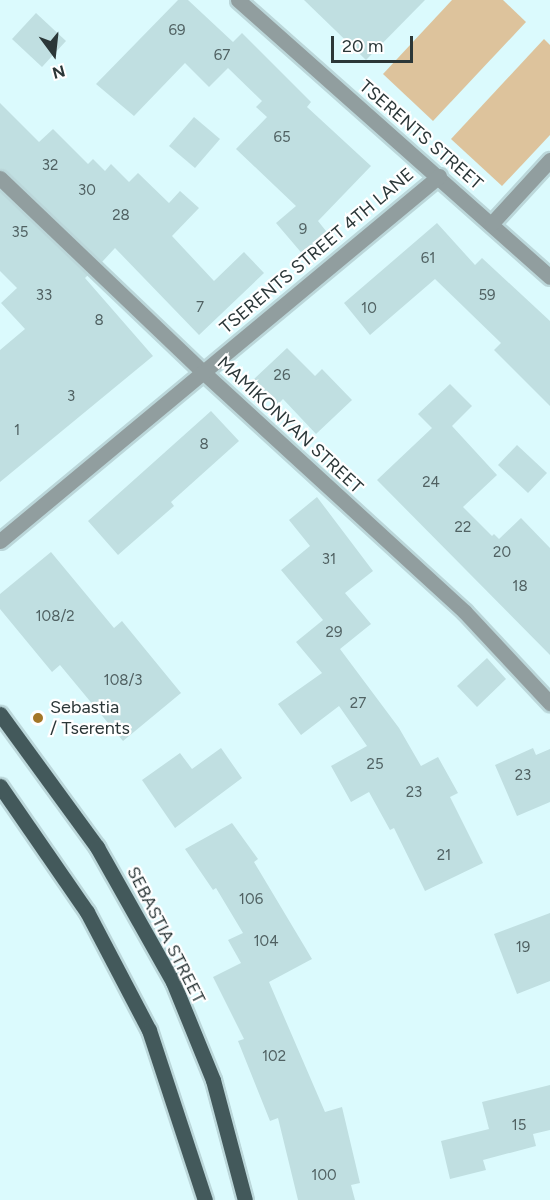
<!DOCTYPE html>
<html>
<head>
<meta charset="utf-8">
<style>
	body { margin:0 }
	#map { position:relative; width:550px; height:1200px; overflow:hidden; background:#dbfafd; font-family:Figtree,sans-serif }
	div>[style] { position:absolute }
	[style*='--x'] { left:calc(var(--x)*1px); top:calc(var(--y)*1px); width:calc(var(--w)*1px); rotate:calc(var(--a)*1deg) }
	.green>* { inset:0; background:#ddc39c }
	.building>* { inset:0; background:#c0dfe1 }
	.roads { filter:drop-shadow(2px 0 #bbd7da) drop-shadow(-2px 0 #bbd7da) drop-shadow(0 2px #bbd7da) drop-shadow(0 -2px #bbd7da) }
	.minor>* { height:15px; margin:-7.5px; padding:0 7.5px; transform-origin:7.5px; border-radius:7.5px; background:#919e9f }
	.primary>* { height:15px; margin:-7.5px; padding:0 7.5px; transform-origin:7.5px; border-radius:7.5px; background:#43595b }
	.dots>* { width:16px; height:16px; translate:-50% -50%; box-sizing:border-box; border:3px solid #fff; border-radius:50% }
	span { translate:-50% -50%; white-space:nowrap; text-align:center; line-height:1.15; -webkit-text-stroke:4.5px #fff; paint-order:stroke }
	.number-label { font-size:15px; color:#506162 }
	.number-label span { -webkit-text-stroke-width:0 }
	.street-label { font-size:18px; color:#2b3738 }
	.poi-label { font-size:18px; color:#2b3738 }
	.left { translate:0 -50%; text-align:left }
	.north { position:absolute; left:24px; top:24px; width:60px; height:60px; -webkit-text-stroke:4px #fff; paint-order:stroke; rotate:165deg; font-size:16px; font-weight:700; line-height:24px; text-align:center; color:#2b3738 }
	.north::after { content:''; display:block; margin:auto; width:21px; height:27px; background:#2b3738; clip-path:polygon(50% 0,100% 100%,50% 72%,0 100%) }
	.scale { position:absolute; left:331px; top:36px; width:82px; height:27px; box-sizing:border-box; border:3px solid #2b3738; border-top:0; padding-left:8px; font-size:18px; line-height:21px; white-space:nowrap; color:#2b3738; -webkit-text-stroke:4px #fff; paint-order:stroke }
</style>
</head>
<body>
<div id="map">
	<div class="green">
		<i style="clip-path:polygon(452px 0,503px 0,526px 22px,433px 121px,383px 74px)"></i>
		<i style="clip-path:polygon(544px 39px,550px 45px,550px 135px,502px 186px,451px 139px)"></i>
	</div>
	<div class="building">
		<i style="clip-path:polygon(178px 0,188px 0,233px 42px,242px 33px,311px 102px,307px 107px,371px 166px,318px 221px,330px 236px,305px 257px,276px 223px,296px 206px,236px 149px,267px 117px,256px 107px,262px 101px,228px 68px,209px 87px,185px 63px,134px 116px,96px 84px)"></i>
		<i style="clip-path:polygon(304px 0,425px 0,366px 60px)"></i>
		<i style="clip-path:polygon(36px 13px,66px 41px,42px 67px,12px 39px)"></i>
		<i style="clip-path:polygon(0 103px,39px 142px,53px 129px,88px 164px,93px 159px,105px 171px,111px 164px,129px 182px,138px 173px,169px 203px,180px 191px,199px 208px,172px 236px,214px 281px,244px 252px,264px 273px,199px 335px,115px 248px,102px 262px,0 169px)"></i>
		<i style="clip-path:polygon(194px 117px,220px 139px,195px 168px,169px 146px)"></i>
		<i style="clip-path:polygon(0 191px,88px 275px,85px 278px,153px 356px,0 482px,0 350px,25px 329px,1px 303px,17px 288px,0 271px)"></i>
		<i style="clip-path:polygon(437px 223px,475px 265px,482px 258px,550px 321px,550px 406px,494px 350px,501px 343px,435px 279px,370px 335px,344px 303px)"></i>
		<i style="clip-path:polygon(287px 348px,315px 376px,322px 369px,352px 400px,316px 434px,283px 399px,277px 405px,253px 380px)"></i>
		<i style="clip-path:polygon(450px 384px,472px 406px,452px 426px,497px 475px,463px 507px,492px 536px,494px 534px,499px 539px,521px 518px,550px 548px,550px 655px,377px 480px,432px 428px,418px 414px)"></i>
		<i style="clip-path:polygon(211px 411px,239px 441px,171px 502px,174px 506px,118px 555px,88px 521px)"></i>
		<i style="clip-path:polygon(517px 445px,547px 473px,528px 493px,498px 465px)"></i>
		<i style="clip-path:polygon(317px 497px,373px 571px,345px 593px,371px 624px,340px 649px,399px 728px,421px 766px,438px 757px,458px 793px,450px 797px,483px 863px,425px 891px,394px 828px,390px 830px,369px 792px,351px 802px,331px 766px,367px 746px,339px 706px,301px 735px,278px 704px,322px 673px,296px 642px,323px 620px,281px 570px,310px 546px,289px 520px)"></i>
		<i style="clip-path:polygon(51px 552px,114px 628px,122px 621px,181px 693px,123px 741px,60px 665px,52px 672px,0 609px,0 594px)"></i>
		<i style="clip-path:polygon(487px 658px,506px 679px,477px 707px,457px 686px)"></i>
		<i style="clip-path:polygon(221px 748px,242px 778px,175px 828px,142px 780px,180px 753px,192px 769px)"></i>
		<i style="clip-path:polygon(533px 748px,536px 755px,550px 749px,550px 802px,517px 816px,495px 765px)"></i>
		<i style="clip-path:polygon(232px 823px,258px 859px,254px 862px,312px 959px,269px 982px,325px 1112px,342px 1107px,360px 1183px,351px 1185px,355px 1200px,298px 1200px,278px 1118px,270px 1121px,238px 1041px,244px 1039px,213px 977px,241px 963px,228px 940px,243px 933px,216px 888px,213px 890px,185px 849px)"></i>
		<i style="clip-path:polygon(550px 913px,550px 981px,517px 994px,494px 934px)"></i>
		<i style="clip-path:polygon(550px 1085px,550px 1130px,533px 1134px,536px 1146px,483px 1160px,486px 1170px,450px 1179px,441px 1141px,489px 1129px,482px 1102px)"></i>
	</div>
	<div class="roads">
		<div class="minor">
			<i style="--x:238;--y:0;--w:417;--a:41.6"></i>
			<i style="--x:0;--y:178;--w:281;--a:43.7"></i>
			<i style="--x:203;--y:372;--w:355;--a:42.5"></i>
			<i style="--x:465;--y:612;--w:125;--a:47"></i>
			<i style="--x:492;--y:223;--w:86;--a:-47.4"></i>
			<i style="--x:0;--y:541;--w:571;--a:-39.74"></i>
		</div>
		<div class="primary">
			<i style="--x:0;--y:714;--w:165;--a:53.9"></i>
			<i style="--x:97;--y:847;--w:155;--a:60.6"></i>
			<i style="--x:173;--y:982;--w:106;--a:67.8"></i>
			<i style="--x:213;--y:1080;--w:124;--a:75.1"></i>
			<i style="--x:0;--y:786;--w:153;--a:55.4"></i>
			<i style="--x:87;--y:912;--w:133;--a:62.3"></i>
			<i style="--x:149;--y:1030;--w:179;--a:71.8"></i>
		</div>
	</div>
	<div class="dots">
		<i style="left:38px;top:718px;background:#a37728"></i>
	</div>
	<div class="number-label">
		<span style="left:177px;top:31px">69</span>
		<span style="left:222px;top:56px">67</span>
		<span style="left:282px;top:138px">65</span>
		<span style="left:50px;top:166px">32</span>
		<span style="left:87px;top:191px">30</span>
		<span style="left:121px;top:216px">28</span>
		<span style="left:303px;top:230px">9</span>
		<span style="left:20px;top:233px">35</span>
		<span style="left:428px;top:259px">61</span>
		<span style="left:44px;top:296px">33</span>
		<span style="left:487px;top:296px">59</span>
		<span style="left:200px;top:308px">7</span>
		<span style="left:369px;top:309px">10</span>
		<span style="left:99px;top:321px">8</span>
		<span style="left:282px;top:376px">26</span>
		<span style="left:71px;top:397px">3</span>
		<span style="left:17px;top:431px">1</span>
		<span style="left:204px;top:445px">8</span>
		<span style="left:431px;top:483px">24</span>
		<span style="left:463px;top:528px">22</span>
		<span style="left:502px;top:553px">20</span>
		<span style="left:329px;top:560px">31</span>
		<span style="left:520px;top:587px">18</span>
		<span style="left:55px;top:617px">108/2</span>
		<span style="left:334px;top:633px">29</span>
		<span style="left:123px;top:681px">108/3</span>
		<span style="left:358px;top:704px">27</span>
		<span style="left:375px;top:765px">25</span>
		<span style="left:523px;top:776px">23</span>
		<span style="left:414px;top:793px">23</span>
		<span style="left:444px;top:856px">21</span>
		<span style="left:251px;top:900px">106</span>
		<span style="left:266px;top:942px">104</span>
		<span style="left:523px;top:948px">19</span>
		<span style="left:274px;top:1057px">102</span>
		<span style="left:519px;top:1126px">15</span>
		<span style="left:324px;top:1176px">100</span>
	</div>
	<div class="street-label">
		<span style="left:421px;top:135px;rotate:41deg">TSERENTS STREET</span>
		<span style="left:317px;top:251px;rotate:-40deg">TSERENTS STREET 4TH LANE</span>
		<span style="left:290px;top:425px;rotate:43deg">MAMIKONYAN STREET</span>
		<span style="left:166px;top:935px;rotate:63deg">SEBASTIA STREET</span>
	</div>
	<div class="poi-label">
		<span class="left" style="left:50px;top:718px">Sebastia<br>/ Tserents</span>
	</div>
	<div class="north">N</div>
	<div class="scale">20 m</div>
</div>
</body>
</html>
